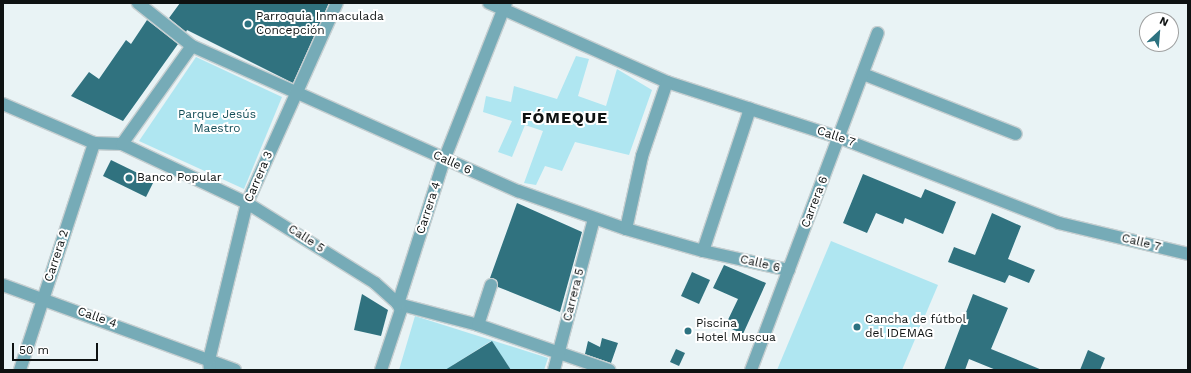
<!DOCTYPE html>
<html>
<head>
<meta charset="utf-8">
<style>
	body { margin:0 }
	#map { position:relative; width:1191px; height:373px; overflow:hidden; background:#e9f3f5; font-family:"Work Sans",sans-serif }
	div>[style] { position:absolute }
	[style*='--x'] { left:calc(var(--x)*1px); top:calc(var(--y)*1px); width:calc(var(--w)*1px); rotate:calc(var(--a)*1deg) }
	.green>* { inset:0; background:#afe6f1 }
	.building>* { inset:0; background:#30727f }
	.roads { filter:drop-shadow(1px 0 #c6cfd1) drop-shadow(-1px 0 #c6cfd1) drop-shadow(0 1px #c6cfd1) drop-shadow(0 -1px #c6cfd1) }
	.minor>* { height:12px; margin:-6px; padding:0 6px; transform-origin:6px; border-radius:6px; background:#76abb7 }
	.dots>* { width:11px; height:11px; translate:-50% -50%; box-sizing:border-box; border:2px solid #fff; border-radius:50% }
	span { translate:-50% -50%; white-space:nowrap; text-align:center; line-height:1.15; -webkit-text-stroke:4px #fff; paint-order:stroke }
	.poi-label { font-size:12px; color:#0e1212 }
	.left { translate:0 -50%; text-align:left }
	.park-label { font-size:12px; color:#144e58 }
	.street-label { font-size:12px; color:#0e1212 }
	.district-label { font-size:16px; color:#0e1212; font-weight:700; letter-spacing:1px }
	.frame { position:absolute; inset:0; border:4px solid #0e1212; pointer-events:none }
	.north { position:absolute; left:1139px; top:12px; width:40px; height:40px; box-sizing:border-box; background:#fff; border:1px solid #9fa0a0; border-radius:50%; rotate:26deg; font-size:11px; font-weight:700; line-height:16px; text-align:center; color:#0e1212 }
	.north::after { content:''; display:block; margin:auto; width:14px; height:18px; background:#2c7280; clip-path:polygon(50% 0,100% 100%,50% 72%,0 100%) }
	.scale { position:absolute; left:12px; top:343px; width:86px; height:18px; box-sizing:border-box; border:2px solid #0e1212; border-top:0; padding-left:5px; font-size:12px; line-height:14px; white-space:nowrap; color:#0e1212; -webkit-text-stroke:3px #fff; paint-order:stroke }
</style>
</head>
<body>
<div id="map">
	<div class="green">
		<i style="clip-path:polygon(576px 56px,589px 59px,578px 96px,606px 106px,617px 69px,652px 90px,629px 155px,575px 142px,562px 171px,545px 166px,536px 185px,524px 183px,543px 131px,525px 125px,512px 157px,498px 152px,512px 121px,483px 112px,486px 96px,511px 102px,514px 86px,557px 99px)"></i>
		<i style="clip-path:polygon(196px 57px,282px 97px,244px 189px,139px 141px)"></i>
		<i style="clip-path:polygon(831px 241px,938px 285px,902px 370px,777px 370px)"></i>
		<i style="clip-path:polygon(415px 316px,548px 358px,544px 370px,511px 370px,491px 341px,453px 365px,455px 370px,399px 370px)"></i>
	</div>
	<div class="building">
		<i style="clip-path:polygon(180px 3px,329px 3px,293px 83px,187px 30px,186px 32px,169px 18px)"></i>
		<i style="clip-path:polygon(147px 20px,178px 44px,123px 121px,71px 96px,89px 72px,99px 79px,126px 40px,131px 44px)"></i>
		<i style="clip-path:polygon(111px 160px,154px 181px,146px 197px,103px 176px)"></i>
		<i style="clip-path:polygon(863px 174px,921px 198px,925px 189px,956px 202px,943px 234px,905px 218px,903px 224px,876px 213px,867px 233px,843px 223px)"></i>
		<i style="clip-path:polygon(517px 203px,582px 232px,560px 312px,498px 287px,497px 280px,490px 278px)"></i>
		<i style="clip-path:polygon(992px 213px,1021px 226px,1008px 259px,1035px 270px,1029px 283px,1009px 275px,1005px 283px,948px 262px,954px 247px,975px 255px)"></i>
		<i style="clip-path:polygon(724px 265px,766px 283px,743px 334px,725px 326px,738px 299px,713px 288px)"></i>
		<i style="clip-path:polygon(692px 272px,710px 280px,699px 304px,681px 296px)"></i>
		<i style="clip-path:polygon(362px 294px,388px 310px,381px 336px,354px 330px)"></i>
		<i style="clip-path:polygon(973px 294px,1008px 308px,991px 349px,1042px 370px,996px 370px,969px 359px,965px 370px,944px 370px)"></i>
		<i style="clip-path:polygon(602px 338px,618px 343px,611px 363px,585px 354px,588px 341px,600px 347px)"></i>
		<i style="clip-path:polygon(492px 341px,511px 370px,445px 370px)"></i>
		<i style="clip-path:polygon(676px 349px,685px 353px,679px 366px,670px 362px)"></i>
		<i style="clip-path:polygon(1088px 350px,1105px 358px,1100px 370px,1080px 370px)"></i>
	</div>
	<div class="roads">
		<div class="minor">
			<i style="--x:138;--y:3;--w:69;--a:38.5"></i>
			<i style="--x:192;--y:46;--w:357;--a:24"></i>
			<i style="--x:518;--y:191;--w:114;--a:19.4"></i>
			<i style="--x:626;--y:229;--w:80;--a:15.9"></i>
			<i style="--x:703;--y:251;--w:88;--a:12.5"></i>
			<i style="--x:489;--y:3;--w:195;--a:23.9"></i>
			<i style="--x:667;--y:82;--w:182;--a:17.9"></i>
			<i style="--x:840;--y:138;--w:235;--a:21.2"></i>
			<i style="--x:1059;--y:223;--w:133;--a:13.5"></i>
			<i style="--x:863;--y:74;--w:164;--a:21.4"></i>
			<i style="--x:3;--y:104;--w:99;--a:23.2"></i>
			<i style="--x:94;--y:143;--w:28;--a:2"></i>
			<i style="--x:122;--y:144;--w:138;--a:25.3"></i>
			<i style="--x:247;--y:203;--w:151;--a:32"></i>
			<i style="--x:375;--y:283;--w:31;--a:42"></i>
			<i style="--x:398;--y:304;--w:83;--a:14.7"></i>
			<i style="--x:478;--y:325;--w:139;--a:19"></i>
			<i style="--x:122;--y:144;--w:120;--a:-54.5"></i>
			<i style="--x:626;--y:229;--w:75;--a:-77.6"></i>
			<i style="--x:642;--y:156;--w:78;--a:-71.3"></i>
			<i style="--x:703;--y:251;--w:150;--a:-71.7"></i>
			<i style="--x:3;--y:285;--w:247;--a:20.1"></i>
			<i style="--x:478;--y:325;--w:42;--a:-72"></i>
			<i style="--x:20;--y:370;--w:239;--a:-71.9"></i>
			<i style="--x:210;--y:370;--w:10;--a:-96"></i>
			<i style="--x:209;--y:360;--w:162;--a:-76.4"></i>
			<i style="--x:247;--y:203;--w:219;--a:-65.8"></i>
			<i style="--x:381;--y:370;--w:63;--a:-71.6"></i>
			<i style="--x:401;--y:310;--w:7;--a:-117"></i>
			<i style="--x:398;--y:304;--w:151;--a:-72.3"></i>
			<i style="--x:444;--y:160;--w:169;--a:-68.5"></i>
			<i style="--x:554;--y:370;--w:156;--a:-75.2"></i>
			<i style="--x:751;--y:370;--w:360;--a:-69.4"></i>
		</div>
	</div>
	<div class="dots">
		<i style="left:248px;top:24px;background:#2c7280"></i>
		<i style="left:129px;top:178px;background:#2c7280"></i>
		<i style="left:857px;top:327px;background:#2c7280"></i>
		<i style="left:688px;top:331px;background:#2c7280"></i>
	</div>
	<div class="poi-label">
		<span class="left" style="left:256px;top:24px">Parroquia Inmaculada<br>Concepción</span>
		<span class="left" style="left:137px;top:178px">Banco Popular</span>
		<span class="left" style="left:865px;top:327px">Cancha de fútbol<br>del IDEMAG</span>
		<span class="left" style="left:696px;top:331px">Piscina<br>Hotel Muscua</span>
	</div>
	<div class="park-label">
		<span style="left:217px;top:122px">Parque Jesús<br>Maestro</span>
	</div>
	<div class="street-label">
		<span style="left:836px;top:137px;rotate:19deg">Calle 7</span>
		<span style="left:452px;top:163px;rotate:24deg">Calle 6</span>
		<span style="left:259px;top:177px;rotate:-67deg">Carrera 3</span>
		<span style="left:815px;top:202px;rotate:-69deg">Carrera 6</span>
		<span style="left:429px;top:208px;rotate:-72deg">Carrera 4</span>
		<span style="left:306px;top:239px;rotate:33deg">Calle 5</span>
		<span style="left:1141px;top:243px;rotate:14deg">Calle 7</span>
		<span style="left:57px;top:256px;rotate:-72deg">Carrera 2</span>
		<span style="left:760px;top:264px;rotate:13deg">Calle 6</span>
		<span style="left:574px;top:295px;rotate:-76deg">Carrera 5</span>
		<span style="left:97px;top:318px;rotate:20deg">Calle 4</span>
	</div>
	<div class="district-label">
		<span style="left:565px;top:118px">FÓMEQUE</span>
	</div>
	<div class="frame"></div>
	<div class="north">N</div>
	<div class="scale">50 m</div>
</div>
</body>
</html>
